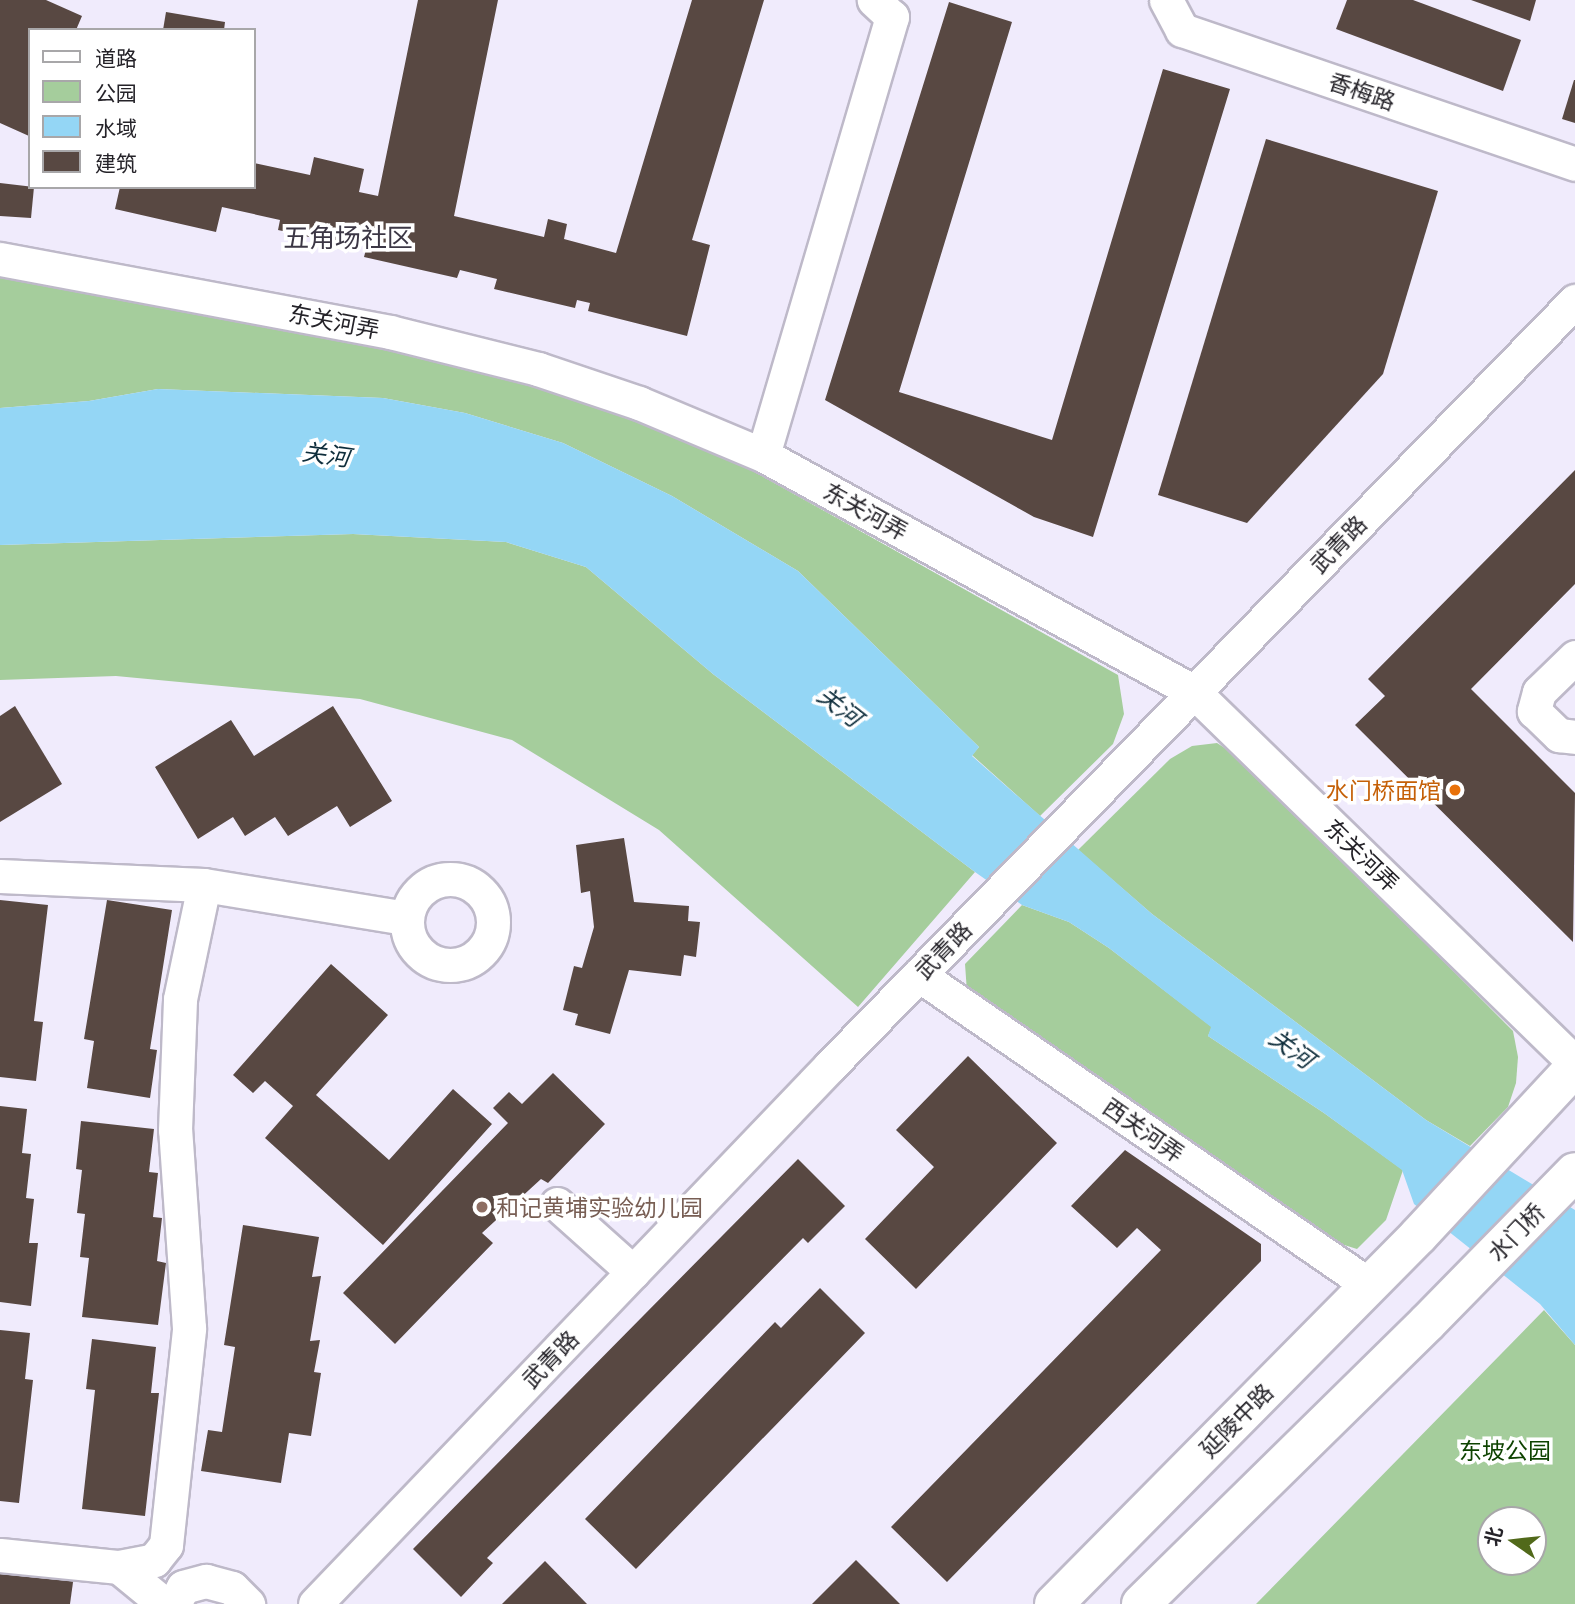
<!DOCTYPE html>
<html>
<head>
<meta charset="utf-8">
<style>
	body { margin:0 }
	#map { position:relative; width:1575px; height:1604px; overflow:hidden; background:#f0ebfc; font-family:Lato,"Noto Sans SC",sans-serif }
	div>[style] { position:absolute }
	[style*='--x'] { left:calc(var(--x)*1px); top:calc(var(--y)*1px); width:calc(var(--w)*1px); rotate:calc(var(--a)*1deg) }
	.green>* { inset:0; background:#a5cd9c }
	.water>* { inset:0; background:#94d6f5 }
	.building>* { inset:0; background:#584842 }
	.roads { filter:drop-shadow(2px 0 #beb9c9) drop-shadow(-2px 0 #beb9c9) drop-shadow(0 2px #beb9c9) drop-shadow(0 -2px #beb9c9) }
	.minor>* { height:33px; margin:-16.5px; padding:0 16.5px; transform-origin:16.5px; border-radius:16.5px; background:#fff }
	.minor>.ring { margin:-16.5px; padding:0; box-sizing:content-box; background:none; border:33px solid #fff; border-radius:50% }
	.major>* { height:38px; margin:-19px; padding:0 19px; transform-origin:19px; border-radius:19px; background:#fff }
	.dots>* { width:19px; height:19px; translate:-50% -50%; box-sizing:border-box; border:4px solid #fff; border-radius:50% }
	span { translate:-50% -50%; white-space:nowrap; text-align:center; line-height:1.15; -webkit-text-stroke:7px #fff; paint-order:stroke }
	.street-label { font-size:23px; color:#252329 }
	.food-label { font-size:23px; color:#c56008 }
	.right { translate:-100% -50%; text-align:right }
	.education-label { font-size:23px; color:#785e54 }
	.left { translate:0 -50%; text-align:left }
	.park-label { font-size:23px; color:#0e4300 }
	.water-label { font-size:24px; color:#0e2d3b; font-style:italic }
	.quarter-label { font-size:26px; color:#3c3745 }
	.legend { position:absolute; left:28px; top:28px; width:228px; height:161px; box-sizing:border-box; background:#fff; border:2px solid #a8a7a9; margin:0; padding:9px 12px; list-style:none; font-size:21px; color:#252329 }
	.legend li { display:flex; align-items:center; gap:14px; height:35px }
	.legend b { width:35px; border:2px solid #a8a7a9 }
	.north { position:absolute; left:1477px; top:1506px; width:70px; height:70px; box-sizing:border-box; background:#fff; border:2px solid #a8a7a9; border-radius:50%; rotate:284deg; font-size:19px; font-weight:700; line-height:28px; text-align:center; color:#252329 }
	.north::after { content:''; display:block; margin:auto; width:24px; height:32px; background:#51691a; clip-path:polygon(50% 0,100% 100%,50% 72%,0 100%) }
</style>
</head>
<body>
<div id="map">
	<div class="green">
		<i style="clip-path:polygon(0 276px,387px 350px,535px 387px,639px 422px,751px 470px,1118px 675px,1124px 714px,1113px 744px,1040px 816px,972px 755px,979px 747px,798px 571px,672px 496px,563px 443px,465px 413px,383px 398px,158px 389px,89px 401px,0 408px)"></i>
		<i style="clip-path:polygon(353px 534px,506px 542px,586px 567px,713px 674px,975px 872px,858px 1007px,659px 830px,512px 740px,360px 699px,116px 676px,0 680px,0 545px)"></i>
		<i style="clip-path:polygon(1217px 743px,1242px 759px,1513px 1031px,1518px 1057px,1516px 1083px,1508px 1107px,1470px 1146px,1426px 1120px,1152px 914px,1078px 850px,1170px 759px,1192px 746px)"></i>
		<i style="clip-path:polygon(1022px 905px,1069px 922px,1109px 948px,1212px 1027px,1208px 1036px,1324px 1113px,1403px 1170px,1386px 1220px,1357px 1249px,1325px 1239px,967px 992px,965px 964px)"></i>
		<i style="clip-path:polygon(evenodd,1544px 1310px,1575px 1345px,1575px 1604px,1256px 1604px,1544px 1310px,1491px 1520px,1533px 1520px,1533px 1562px,1491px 1562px,1491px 1520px)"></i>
	</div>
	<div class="water">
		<i style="clip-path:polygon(158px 389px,383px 398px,465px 413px,563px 443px,672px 496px,798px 571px,979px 747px,972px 756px,1152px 914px,1426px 1120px,1575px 1210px,1575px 1345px,1540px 1304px,1414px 1204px,1402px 1170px,1324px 1113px,1208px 1036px,1211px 1027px,1109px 948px,1069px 922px,1022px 905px,975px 872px,713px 674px,586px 567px,506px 542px,353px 534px,0 545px,0 408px,89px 401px)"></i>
	</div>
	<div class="building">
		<i style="clip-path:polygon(0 0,46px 0,82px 16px,76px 30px,30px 30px,29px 136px,0 123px)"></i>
		<i style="clip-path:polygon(418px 0,498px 0,454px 216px,544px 237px,548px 219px,567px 224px,564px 239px,616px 253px,692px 0,764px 0,692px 240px,710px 245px,687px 336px,588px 311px,590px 303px,577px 300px,575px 308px,494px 289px,497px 279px,460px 270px,457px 278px,364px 257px,369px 238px,338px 231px,336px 243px,278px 230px,280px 220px,222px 207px,216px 232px,115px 209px,120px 187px,254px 187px,254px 163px,310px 175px,314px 157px,364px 169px,359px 192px,378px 196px)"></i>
		<i style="clip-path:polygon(1347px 0,1413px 0,1521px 40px,1503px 91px,1336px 29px)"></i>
		<i style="clip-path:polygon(1471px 0,1536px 0,1530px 21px)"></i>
		<i style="clip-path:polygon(949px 2px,1012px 22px,899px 392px,1052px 440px,1163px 69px,1230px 89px,1093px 537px,1034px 517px,825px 400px)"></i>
		<i style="clip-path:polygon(166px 12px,225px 22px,224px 30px,163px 30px)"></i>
		<i style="clip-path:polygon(1574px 80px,1575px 80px,1575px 123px,1562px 119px)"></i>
		<i style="clip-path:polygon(1266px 139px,1438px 191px,1383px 374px,1247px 523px,1158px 495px)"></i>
		<i style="clip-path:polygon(0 183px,34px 187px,31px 218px,0 216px)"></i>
		<i style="clip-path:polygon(1575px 470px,1575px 584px,1471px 689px,1575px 793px,1573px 942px,1355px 725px,1385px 696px,1368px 679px)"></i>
		<i style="clip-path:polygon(15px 706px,62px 784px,0 822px,0 716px)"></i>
		<i style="clip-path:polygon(333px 706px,392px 801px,350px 827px,337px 806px,288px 836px,275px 817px,245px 836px,233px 817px,198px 839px,155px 767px,231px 720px,254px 756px)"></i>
		<i style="clip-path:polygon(624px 838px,634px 902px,689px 906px,688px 921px,700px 922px,696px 957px,684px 955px,681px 976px,629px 970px,610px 1034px,575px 1025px,578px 1014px,563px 1010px,574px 966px,582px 968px,594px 927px,590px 891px,581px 893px,576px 845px)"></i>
		<i style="clip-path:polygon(0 900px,48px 905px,34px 1021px,43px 1022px,36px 1081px,0 1077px)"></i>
		<i style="clip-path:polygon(107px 900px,172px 910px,150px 1049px,157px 1050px,150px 1098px,87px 1088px,94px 1041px,84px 1039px)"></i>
		<i style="clip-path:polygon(331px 964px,388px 1015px,316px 1095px,389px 1160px,453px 1089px,492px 1124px,383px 1245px,265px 1138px,293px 1106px,265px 1081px,253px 1093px,233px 1075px)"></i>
		<i style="clip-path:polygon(968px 1056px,1057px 1143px,916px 1289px,865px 1239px,934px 1167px,896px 1130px)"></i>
		<i style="clip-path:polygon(553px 1073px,605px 1124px,548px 1183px,541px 1179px,482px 1233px,493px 1243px,395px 1344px,343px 1293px,508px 1123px,493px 1108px,509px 1092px,522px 1104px)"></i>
		<i style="clip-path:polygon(0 1106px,27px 1109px,22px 1153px,31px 1154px,26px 1198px,34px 1199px,29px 1243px,38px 1243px,31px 1306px,0 1302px)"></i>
		<i style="clip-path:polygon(81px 1121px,154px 1129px,149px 1172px,158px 1173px,153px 1217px,162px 1218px,157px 1261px,166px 1263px,158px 1325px,82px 1317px,89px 1258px,80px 1257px,85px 1214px,77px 1213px,82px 1170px,76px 1169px)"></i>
		<i style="clip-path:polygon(1125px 1150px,1261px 1244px,1261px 1261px,947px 1582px,891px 1527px,1161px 1250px,1137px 1228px,1117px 1248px,1071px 1206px)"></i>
		<i style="clip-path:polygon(798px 1159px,845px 1206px,808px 1243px,803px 1238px,487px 1558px,493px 1563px,461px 1597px,413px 1549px)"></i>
		<i style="clip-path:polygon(243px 1225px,319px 1237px,312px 1277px,321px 1276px,310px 1341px,320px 1340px,314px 1372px,321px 1373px,311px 1436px,289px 1433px,281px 1483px,201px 1471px,208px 1430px,222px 1432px,235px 1347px,224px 1345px)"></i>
		<i style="clip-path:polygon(820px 1288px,865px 1333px,636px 1569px,585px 1519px,775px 1322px,781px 1328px)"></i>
		<i style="clip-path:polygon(0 1330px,30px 1333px,25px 1379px,33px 1380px,19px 1503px,0 1501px)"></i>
		<i style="clip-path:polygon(92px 1339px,156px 1347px,151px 1393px,159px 1393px,145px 1516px,82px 1509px,95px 1390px,86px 1389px)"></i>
		<i style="clip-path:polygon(856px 1560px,900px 1604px,812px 1604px)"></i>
		<i style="clip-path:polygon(545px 1561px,587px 1604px,502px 1604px)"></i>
		<i style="clip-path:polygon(0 1564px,74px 1575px,70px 1604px,0 1604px)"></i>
	</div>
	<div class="roads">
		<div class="minor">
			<i style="--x:1166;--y:0;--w:34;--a:62"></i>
			<i style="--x:1182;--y:30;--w:415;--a:18.8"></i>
			<i style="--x:0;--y:259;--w:397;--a:10.6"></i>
			<i style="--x:390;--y:332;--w:153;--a:14"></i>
			<i style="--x:538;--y:369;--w:107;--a:18.6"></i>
			<i style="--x:639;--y:403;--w:134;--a:22.8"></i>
			<i style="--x:763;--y:455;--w:492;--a:28.8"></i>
			<i style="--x:1194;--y:692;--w:532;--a:44.24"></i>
			<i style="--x:763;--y:455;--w:457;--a:-73.6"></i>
			<i style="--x:892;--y:17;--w:25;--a:-137"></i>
			<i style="--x:1575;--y:657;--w:50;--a:135.8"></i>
			<i style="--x:1539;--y:692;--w:20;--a:105"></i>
			<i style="--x:1534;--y:711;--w:35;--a:44"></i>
			<i style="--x:1559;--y:735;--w:16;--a:7"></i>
			<i style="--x:0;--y:876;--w:204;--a:2.5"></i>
			<i style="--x:204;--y:885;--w:205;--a:9.3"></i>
			<i class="ring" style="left:407px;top:879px;width:53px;height:53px"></i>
			<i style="--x:919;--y:975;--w:546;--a:34.56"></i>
			<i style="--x:557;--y:1204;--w:102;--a:41.8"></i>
			<i style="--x:0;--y:1555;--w:120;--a:5.8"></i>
			<i style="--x:119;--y:1567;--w:58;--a:39.4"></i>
			<i style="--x:119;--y:1567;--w:36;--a:-11"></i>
			<i style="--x:154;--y:1560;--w:19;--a:-51"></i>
			<i style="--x:166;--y:1545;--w:218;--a:-83.9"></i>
			<i style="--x:189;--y:1328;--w:198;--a:-94"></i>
			<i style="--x:175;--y:1130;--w:131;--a:-87.8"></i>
			<i style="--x:180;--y:999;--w:116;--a:-78.1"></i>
			<i style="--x:174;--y:1604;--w:19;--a:-62"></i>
			<i style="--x:183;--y:1587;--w:24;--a:-15"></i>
			<i style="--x:206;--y:1581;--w:27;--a:15"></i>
			<i style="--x:232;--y:1588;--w:23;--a:45"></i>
			<i style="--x:315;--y:1604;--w:745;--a:-46.25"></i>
			<i style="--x:830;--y:1066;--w:1068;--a:-45.76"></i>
		</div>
		<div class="major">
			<i style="--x:1054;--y:1604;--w:518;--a:-45.31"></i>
			<i style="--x:1418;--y:1236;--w:231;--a:-47.1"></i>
			<i style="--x:1141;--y:1604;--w:401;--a:-44.5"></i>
			<i style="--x:1427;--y:1323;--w:211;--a:-45.6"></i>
		</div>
	</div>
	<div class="dots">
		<i style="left:1455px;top:790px;background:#e8710a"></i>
		<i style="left:482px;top:1207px;background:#8d6e63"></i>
	</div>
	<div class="street-label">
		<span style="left:1362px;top:91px;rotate:19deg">香梅路</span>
		<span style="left:334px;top:321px;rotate:11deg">东关河弄</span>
		<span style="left:866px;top:511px;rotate:29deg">东关河弄</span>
		<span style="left:1338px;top:544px;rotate:-46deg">武青路</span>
		<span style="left:1362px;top:855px;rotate:44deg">东关河弄</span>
		<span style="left:943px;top:950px;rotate:-46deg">武青路</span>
		<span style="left:1144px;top:1130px;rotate:35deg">西关河弄</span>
		<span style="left:1516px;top:1232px;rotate:-46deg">水门桥</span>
		<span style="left:550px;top:1359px;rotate:-46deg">武青路</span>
		<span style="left:1236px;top:1420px;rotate:-45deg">延陵中路</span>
	</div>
	<div class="food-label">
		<span class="right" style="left:1441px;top:790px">水门桥面馆</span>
	</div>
	<div class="education-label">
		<span class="left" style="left:496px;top:1207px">和记黄埔实验幼儿园</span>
	</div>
	<div class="park-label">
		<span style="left:1505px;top:1450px">东坡公园</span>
	</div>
	<div class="water-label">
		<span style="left:326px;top:454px;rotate:8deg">关河</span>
		<span style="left:840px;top:706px;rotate:38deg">关河</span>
		<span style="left:1292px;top:1048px;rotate:36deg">关河</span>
	</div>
	<div class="quarter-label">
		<span style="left:348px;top:238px">五角场社区</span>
	</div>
	<ul class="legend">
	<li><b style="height:9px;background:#fff"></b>道路</li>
	<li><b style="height:19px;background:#a5cd9c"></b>公园</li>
	<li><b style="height:19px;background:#94d6f5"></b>水域</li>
	<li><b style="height:19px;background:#584842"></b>建筑</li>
	</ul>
	<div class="north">北</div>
</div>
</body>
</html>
